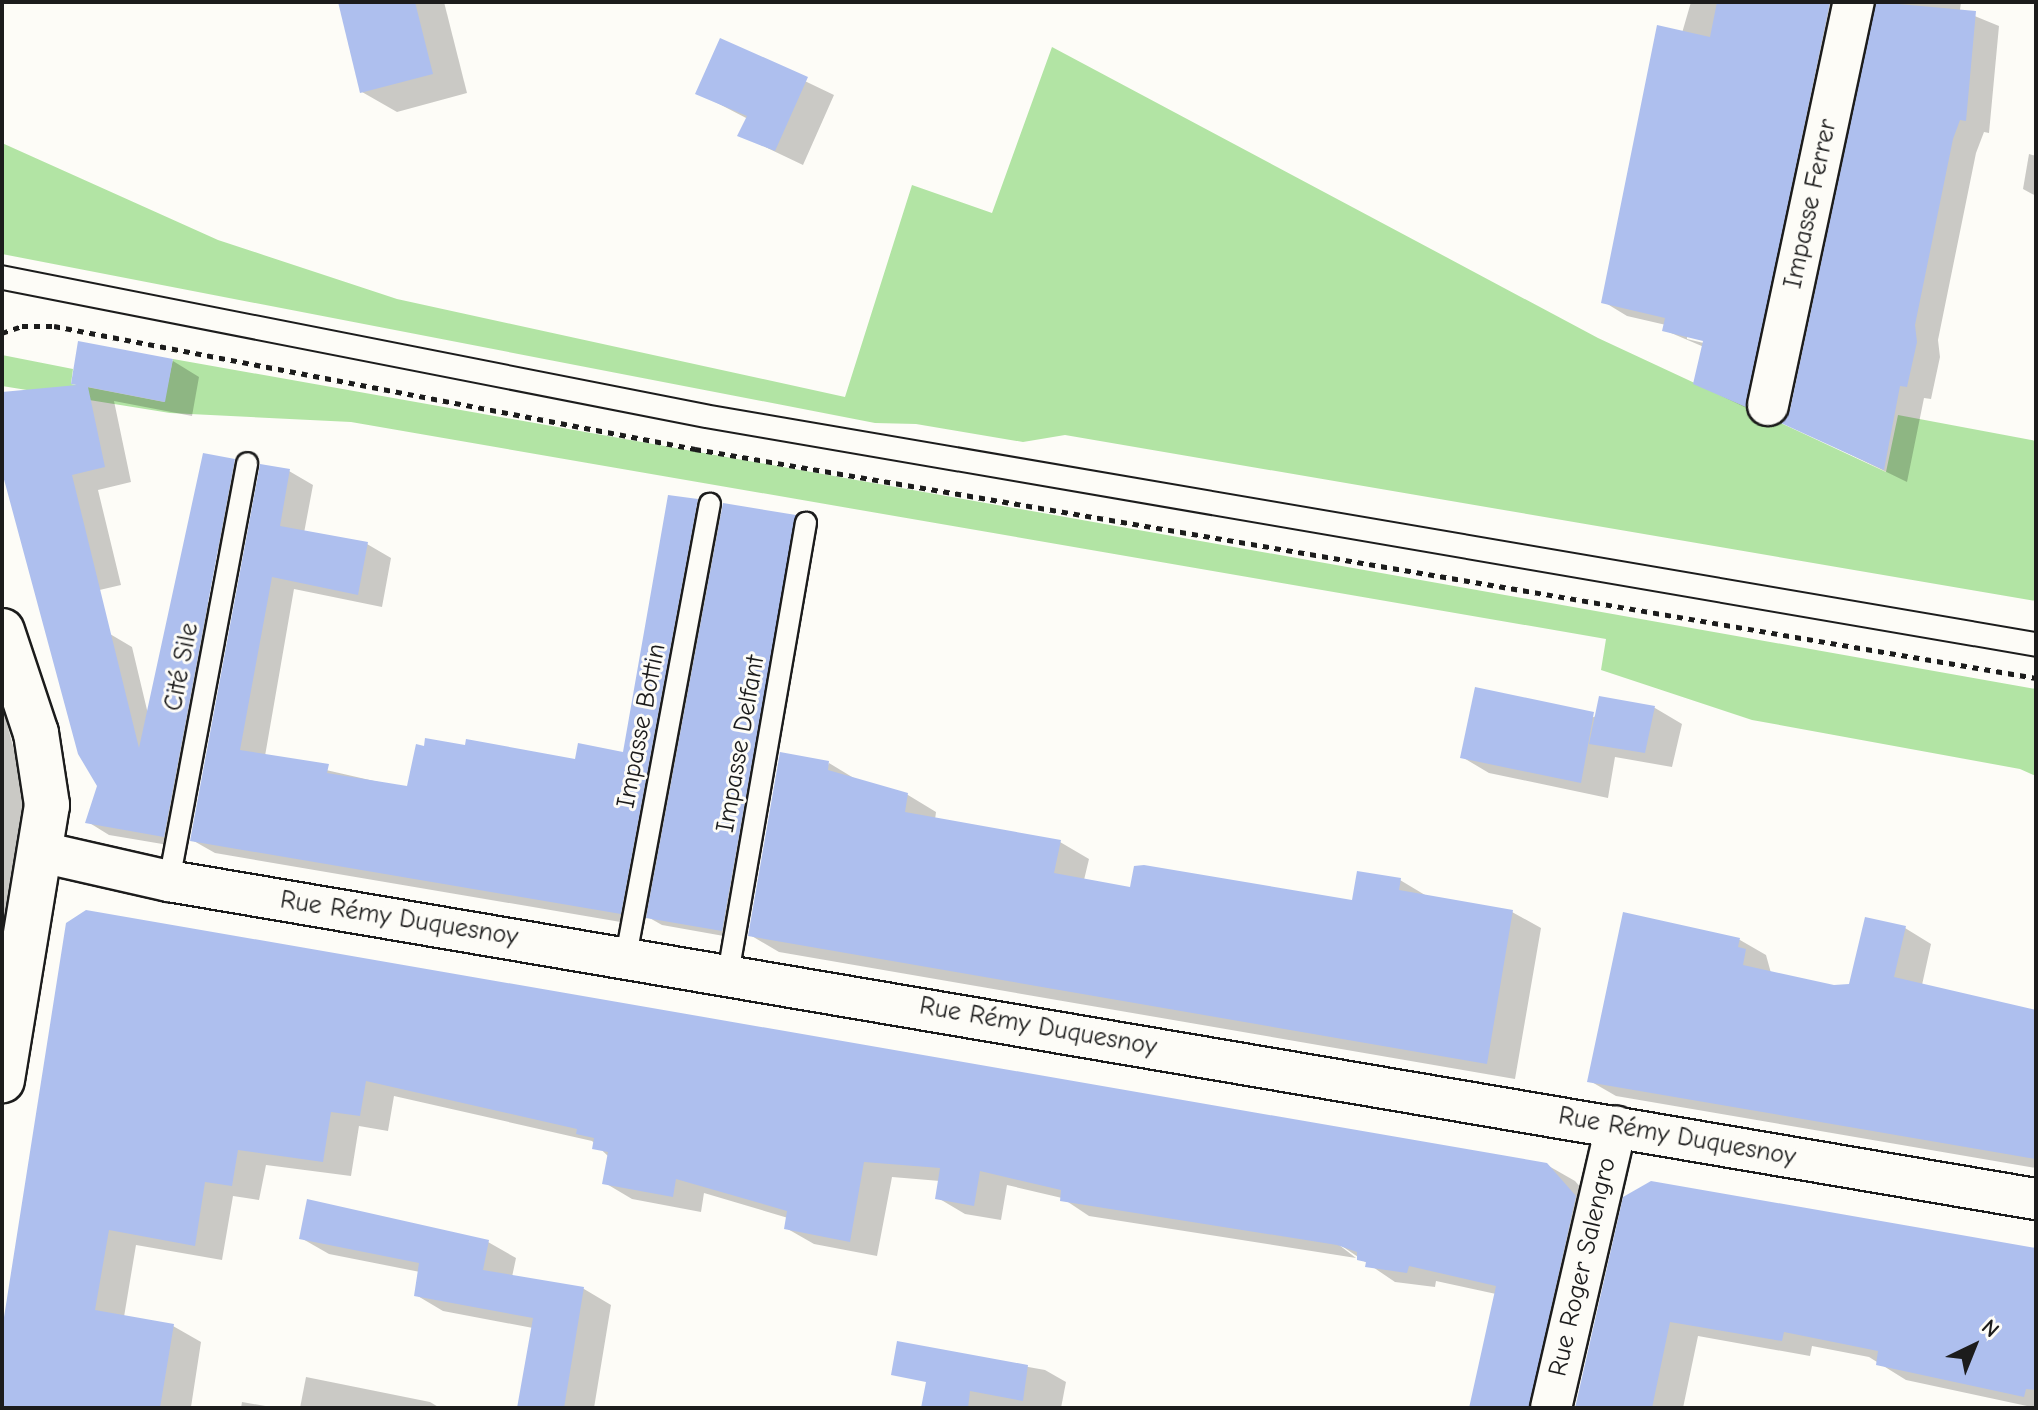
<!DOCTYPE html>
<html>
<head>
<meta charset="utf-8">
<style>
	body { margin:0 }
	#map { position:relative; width:2038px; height:1410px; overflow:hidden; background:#fdfcf7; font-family:"Comic Neue",sans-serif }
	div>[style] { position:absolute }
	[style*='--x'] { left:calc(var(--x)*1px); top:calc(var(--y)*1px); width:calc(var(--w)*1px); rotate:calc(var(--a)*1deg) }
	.green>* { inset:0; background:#b2e4a4 }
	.shadow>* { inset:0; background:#0003 }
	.building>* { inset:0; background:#aebfee }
	.path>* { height:5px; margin-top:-2.5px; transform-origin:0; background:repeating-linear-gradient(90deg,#1c1c1c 0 6px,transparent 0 12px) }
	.roads { filter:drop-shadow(2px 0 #1c1c1c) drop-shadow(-2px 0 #1c1c1c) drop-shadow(0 2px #1c1c1c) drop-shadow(0 -2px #1c1c1c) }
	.service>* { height:20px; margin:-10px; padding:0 10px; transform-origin:10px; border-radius:10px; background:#fdfcf7 }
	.minor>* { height:40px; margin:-20px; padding:0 20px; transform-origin:20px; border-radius:20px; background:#fdfcf7 }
	.tertiary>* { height:44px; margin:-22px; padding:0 22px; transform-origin:22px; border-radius:22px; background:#fdfcf7 }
	.tram>* { height:2px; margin:-1px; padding:0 1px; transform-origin:1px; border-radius:1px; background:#1c1c1c }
	span { translate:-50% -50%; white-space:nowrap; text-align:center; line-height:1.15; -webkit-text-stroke:6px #fdfcf7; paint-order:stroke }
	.street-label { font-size:26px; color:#1c1c1c }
	.frame { position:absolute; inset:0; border:4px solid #1c1c1c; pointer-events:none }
	.north { position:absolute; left:1934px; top:1306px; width:80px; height:80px; -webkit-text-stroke:6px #fdfcf7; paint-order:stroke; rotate:43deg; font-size:22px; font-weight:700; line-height:32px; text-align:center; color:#1c1c1c }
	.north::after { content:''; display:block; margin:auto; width:28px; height:36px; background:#1c1c1c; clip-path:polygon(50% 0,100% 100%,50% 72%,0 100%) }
</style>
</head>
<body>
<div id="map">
	<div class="green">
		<i style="clip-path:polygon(1052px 47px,1598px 338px,1886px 472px,1898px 415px,2036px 441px,2036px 601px,1065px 435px,1023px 442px,916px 424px,875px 423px,2px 254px,2px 143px,218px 240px,397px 299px,845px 397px,912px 185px,992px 213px)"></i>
		<i style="clip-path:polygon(2px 355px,73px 369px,71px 384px,164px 402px,173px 359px,2036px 689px,2036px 776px,2020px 769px,1752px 720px,1601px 670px,1606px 639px,351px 422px,170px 413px,2px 386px)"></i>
	</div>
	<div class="shadow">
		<i style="clip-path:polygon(340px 2px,444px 2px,467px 93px,397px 112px,362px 92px)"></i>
		<i style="clip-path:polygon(evenodd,1691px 2px,1862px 2px,1769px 419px,1695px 383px,1704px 347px,1664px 330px,1666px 325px,1627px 316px,1604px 302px,1691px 2px,1687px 335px,1713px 341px,1712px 345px,1687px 339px,1687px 335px)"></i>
		<i style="clip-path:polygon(1877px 2px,1961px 2px,1960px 10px,1999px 26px,1989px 133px,1984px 132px,1976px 153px,1938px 340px,1940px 357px,1931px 399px,1924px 398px,1907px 482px,1784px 422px,1792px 411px)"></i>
		<i style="clip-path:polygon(721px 41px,834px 95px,803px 165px,740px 135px,748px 119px,698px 93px)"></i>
		<i style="clip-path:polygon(2029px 154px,2036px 156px,2036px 196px,2023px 189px)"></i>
		<i style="clip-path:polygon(173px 361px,199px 377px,192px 416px,114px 401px,131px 482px,98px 490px,121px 585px,61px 599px,2px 455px,2px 394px,80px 387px,73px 383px)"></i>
		<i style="clip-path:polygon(234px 461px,247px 469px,233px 546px,198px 555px)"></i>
		<i style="clip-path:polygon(289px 471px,313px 485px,304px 533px,367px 544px,391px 558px,382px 607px,294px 589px,265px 756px,409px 789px,624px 754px,698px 501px,722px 516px,795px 517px,808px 525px,735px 938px,662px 925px,646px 916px,644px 926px,215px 853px,192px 840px)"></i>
		<i style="clip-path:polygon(208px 602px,229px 614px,186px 848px,109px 835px,88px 822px,99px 786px,110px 634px,132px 647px,148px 714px)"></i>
		<i style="clip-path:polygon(1601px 698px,1655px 708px,1682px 724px,1672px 767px,1615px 757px,1608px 798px,1489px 773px,1462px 757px,1597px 716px)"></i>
		<i style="clip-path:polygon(2px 705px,29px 806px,2px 1010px)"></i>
		<i style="clip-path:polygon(829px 763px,857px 780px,908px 795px,936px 812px,935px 820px,1060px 842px,1089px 859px,1084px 880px,1131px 890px,1354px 903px,1400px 880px,1430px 898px,1512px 912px,1541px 928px,1515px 1079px,779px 952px,750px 935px)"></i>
		<i style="clip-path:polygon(1625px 915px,1740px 940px,1766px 955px,1771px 973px,1833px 987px,1851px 986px,1905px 928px,1931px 944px,1922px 985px,2036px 1012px,2036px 1168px,1616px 1096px,1590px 1081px)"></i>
		<i style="clip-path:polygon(68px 925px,1547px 1165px,1575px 1181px,1603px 1213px,1558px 1408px,1471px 1408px,1496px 1294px,1436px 1281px,1435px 1287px,1395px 1282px,1330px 1238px,1356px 1258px,1089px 1216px,1062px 1198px,1007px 1185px,1001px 1220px,965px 1214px,938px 1198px,940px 1181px,892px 1177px,877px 1256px,814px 1244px,786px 1228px,788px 1218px,704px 1193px,701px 1212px,632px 1199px,605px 1183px,609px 1157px,592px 1141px,394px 1096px,388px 1131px,359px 1126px,351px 1176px,266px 1165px,259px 1200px,233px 1196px,222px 1260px,136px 1245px,124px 1317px,173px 1326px,201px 1342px,191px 1407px,197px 1408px,2px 1408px,2px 1344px)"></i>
		<i style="clip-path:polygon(1625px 1198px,2036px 1249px,2036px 1408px,1906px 1380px,1869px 1357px,1812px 1346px,1810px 1356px,1698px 1336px,1683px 1408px,1577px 1408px)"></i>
		<i style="clip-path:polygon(301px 1238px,488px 1242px,516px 1258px,512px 1277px,584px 1289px,611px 1305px,594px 1408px,519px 1408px,533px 1328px,443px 1311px,416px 1295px,420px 1272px,329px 1254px)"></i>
		<i style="clip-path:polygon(934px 1350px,1045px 1370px,1066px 1382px,1061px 1408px,928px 1408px)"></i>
		<i style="clip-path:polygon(306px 1377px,430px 1402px,440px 1408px,300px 1408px)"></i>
		<i style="clip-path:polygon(242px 1402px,277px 1408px,241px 1408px)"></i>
	</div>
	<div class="building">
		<i style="clip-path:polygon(338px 2px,415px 2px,433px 74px,360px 93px)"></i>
		<i style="clip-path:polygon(1717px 2px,1830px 2px,1746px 407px,1693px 384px,1703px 341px,1662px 331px,1665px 318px,1601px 303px,1657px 25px,1710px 37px)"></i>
		<i style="clip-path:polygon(1876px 2px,1976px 11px,1966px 121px,1960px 120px,1953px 139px,1915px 325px,1917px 342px,1907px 387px,1900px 386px,1884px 470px,1781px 423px,1790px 410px)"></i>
		<i style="clip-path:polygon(720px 38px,808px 77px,775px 151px,737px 136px,747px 116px,695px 94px)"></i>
		<i style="clip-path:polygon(78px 341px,173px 359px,165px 402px,88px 387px,105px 467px,72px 475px,139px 748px,203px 453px,235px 459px,164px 837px,85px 823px,97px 786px,78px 754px,2px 472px,2px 392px,77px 385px,71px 384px)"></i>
		<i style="clip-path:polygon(260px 464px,290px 469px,280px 526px,368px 542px,358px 595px,272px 577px,240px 750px,329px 764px,327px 773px,407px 786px,416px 744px,424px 746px,425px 738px,465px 745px,466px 739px,575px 759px,578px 743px,623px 752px,668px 495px,698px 499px,621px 914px,190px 841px)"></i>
		<i style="clip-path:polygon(723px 503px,796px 515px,722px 931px,646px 918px)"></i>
		<i style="clip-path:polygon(1475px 687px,1594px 712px,1581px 783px,1460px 758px)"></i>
		<i style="clip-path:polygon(1599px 696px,1655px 706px,1645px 753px,1589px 744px)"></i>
		<i style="clip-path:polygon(780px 752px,829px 761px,828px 770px,908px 793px,905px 812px,1061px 840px,1054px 873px,1130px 887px,1134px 866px,1144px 865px,1352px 900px,1357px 871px,1401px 878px,1399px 890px,1513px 910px,1487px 1064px,748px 936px)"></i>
		<i style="clip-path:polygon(86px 910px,1547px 1163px,1576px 1196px,1529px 1408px,1469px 1408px,1496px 1286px,1409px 1266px,1407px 1273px,1365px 1267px,1366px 1262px,1357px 1260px,1357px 1252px,1337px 1245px,1060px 1201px,1061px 1190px,980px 1171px,974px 1206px,935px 1199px,940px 1168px,864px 1162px,850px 1242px,784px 1229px,787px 1211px,676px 1179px,673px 1197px,602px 1184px,608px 1152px,592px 1149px,594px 1138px,576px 1134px,577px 1129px,366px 1081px,360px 1116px,331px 1112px,323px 1162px,238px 1150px,232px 1186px,205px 1182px,195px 1246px,109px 1230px,95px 1310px,174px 1324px,160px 1408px,2px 1408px,2px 1330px,66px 923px)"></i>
		<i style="clip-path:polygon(1623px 912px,1740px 938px,1738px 947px,1746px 949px,1743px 965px,1834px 985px,1849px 984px,1865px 917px,1906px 926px,1894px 977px,2036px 1010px,2036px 1159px,1587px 1082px)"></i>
		<i style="clip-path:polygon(1651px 1181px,2036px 1248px,2036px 1390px,2026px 1389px,2024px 1397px,1876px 1365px,1878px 1351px,1784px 1332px,1782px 1341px,1670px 1322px,1652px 1408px,1575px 1408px,1623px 1197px)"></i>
		<i style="clip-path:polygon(307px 1199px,489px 1240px,483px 1270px,584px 1287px,564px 1408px,517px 1408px,533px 1318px,414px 1296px,419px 1263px,299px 1239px)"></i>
		<i style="clip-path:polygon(897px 1341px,1028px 1365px,1023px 1401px,970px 1391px,968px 1408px,921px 1408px,926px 1382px,891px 1375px)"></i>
	</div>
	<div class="path">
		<i style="--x:2;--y:333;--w:21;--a:-19"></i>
		<i style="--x:22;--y:326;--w:32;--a:0"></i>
		<i style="--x:54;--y:326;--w:653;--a:10.86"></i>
		<i style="--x:695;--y:449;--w:1360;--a:9.69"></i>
	</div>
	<div class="roads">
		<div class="service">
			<i style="--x:169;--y:881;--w:425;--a:-79.4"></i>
			<i style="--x:626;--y:956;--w:460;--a:-79.5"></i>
			<i style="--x:728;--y:974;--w:458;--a:-80.2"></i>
		</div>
		<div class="minor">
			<i style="--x:1768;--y:405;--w:412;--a:-78"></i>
			<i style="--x:41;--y:852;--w:131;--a:12.8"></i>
			<i style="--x:169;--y:881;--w:1894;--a:9.67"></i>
			<i style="--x:1551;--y:1408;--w:289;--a:-77"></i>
		</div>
		<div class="tertiary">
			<i style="--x:2;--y:631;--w:108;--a:71.6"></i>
			<i style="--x:36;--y:733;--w:73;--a:81.3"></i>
			<i style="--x:47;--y:805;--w:279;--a:99.3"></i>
		</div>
	</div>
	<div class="tram">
		<i style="--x:2;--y:265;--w:723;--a:11.17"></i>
		<i style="--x:711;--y:405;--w:1344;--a:9.72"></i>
		<i style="--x:2;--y:290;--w:716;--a:11.11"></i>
		<i style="--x:705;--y:428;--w:1351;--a:9.76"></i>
	</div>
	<div class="street-label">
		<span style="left:1811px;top:204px;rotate:-78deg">Impasse Ferrer</span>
		<span style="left:182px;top:667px;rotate:-79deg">Cité Sile</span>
		<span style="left:642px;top:726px;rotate:-79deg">Impasse Bottin</span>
		<span style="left:741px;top:744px;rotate:-80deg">Impasse Delfant</span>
		<span style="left:399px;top:919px;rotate:9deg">Rue Rémy Duquesnoy</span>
		<span style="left:1038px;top:1027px;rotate:10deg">Rue Rémy Duquesnoy</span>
		<span style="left:1677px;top:1137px;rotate:10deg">Rue Rémy Duquesnoy</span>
		<span style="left:1583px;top:1267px;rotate:-77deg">Rue Roger Salengro</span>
	</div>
	<div class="frame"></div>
	<div class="north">N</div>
</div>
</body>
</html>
